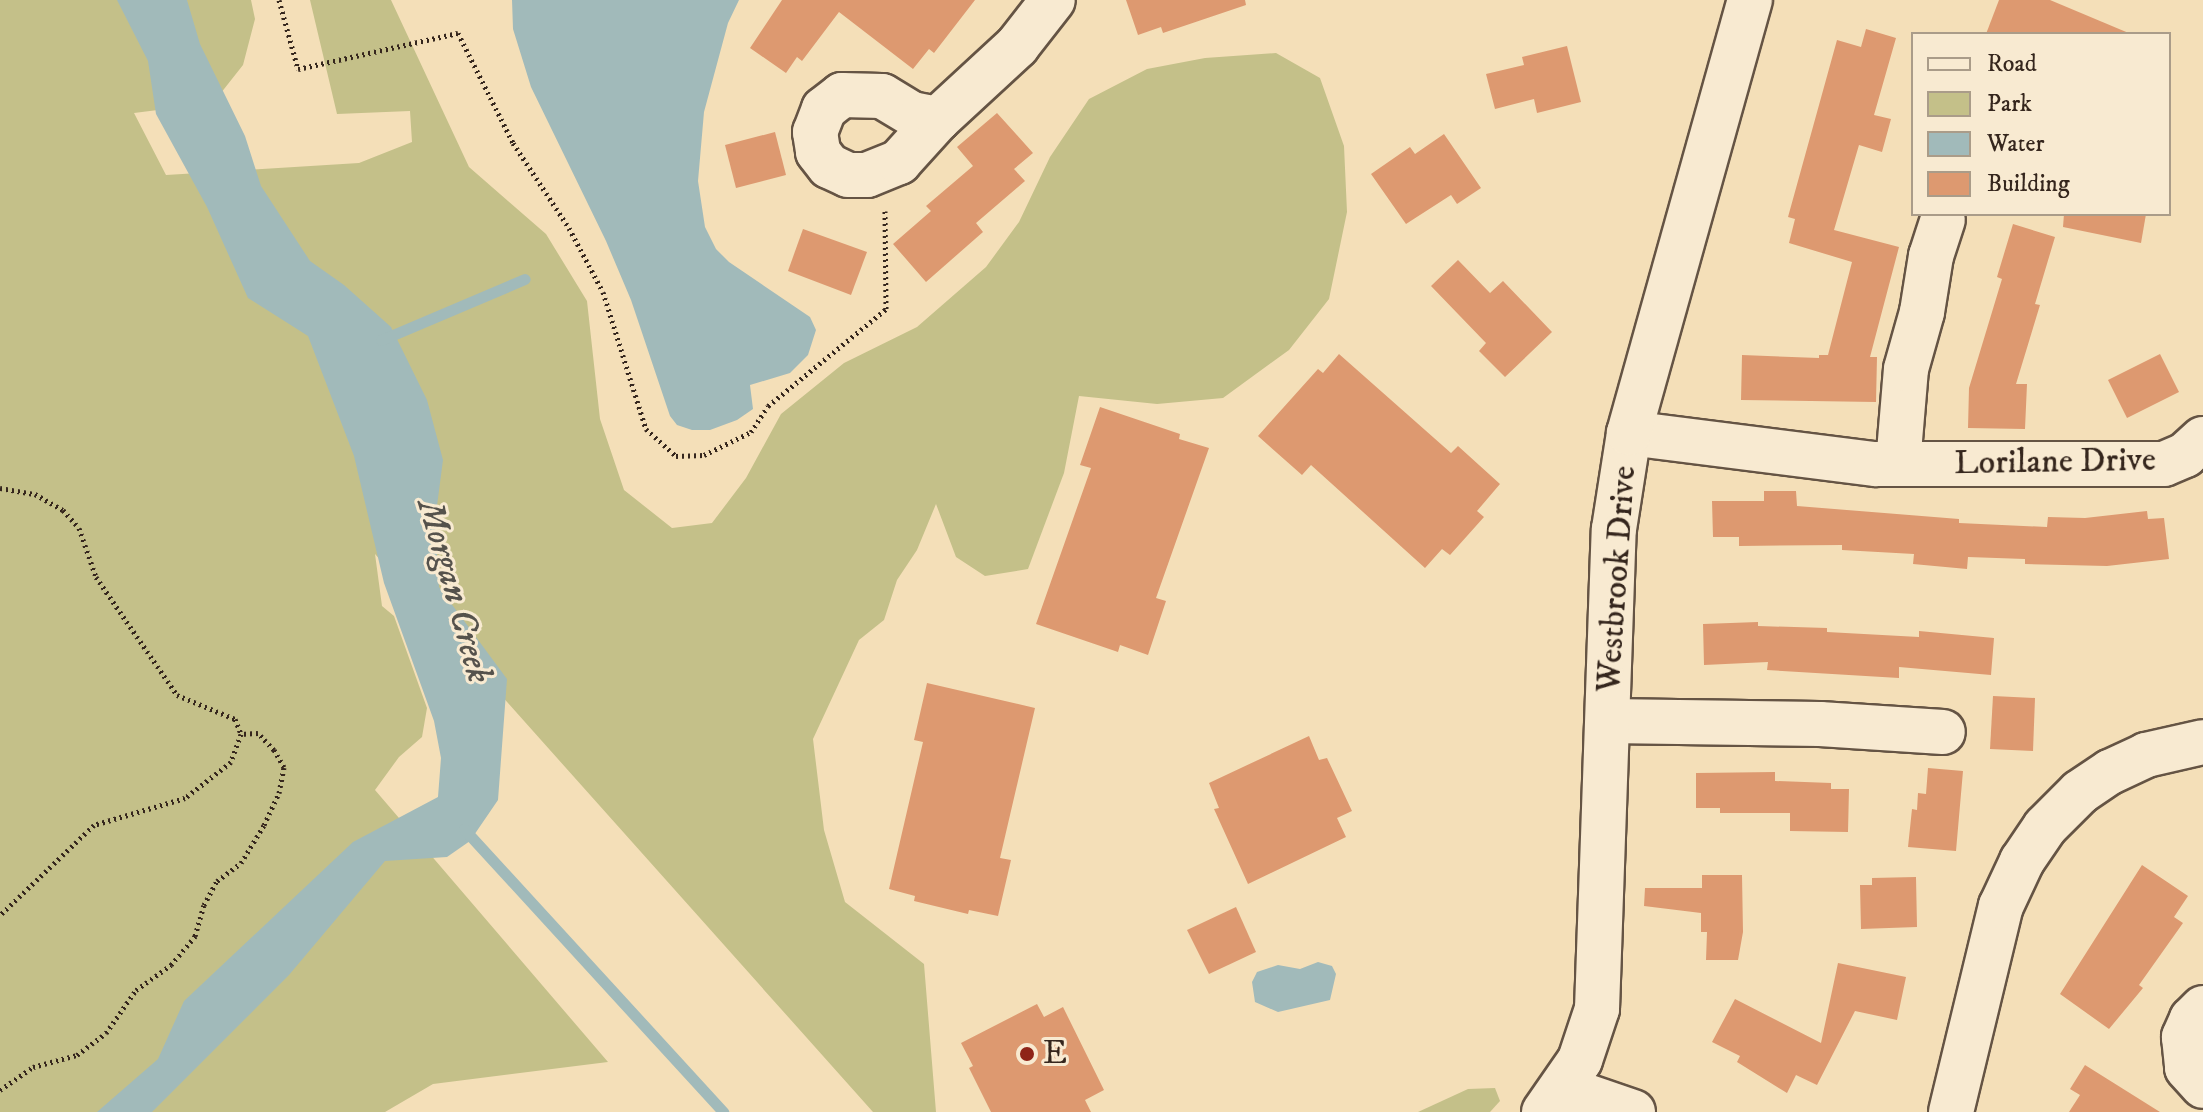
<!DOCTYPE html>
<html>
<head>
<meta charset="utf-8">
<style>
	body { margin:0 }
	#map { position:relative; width:2203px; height:1112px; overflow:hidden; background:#f4dfb8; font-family:"IM FELL DW Pica",serif }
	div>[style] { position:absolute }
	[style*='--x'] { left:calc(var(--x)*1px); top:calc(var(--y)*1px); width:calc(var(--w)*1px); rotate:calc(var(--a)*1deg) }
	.green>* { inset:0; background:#c4c089 }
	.water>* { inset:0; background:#a1baba }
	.stream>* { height:11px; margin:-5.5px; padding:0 5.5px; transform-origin:5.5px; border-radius:5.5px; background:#a1baba }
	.building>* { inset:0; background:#dd9970 }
	.path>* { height:5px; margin-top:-2.5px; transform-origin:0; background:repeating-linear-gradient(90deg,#35261d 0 2px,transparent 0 6px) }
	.roads { filter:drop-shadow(2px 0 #655444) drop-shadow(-2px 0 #655444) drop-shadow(0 2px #655444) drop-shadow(0 -2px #655444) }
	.minor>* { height:44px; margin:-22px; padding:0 22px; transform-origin:22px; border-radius:22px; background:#f8ead1 }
	.dots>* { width:22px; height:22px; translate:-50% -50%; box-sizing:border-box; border:4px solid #f8ead1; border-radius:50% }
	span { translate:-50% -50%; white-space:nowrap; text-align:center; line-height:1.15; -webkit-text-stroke:6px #f8ead1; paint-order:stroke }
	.street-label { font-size:34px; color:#35261d }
	.poi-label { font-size:34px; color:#35261d }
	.left { translate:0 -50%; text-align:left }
	.water-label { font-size:36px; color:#55524c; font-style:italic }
	.legend { position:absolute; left:1911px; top:32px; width:260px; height:184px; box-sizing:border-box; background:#f8ead1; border:2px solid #aa9c89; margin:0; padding:10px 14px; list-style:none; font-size:24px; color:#35261d }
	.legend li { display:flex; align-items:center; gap:16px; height:40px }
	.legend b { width:40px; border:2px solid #aa9c89 }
</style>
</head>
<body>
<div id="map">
	<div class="green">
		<i style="clip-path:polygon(0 0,251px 0,255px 19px,243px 65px,213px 103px,134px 113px,166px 175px,359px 163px,412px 142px,410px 111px,337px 114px,310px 0,391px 0,469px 167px,546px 234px,587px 301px,600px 419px,624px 490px,672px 528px,712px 523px,746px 478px,781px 414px,844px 363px,917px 327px,986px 267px,1019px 222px,1050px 157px,1089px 99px,1147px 69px,1205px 58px,1276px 53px,1320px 78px,1344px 146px,1347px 212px,1329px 299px,1289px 350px,1223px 398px,1157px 404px,1079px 396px,1064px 473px,1028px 569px,985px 576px,956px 557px,936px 504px,917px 550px,897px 580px,884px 620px,859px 640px,813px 739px,824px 830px,845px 902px,924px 964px,936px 1112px,873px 1112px,375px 554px,382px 606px,394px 616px,427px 708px,422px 737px,399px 757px,375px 790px,608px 1062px,433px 1084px,385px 1112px,0 1112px)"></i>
		<i style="clip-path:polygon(1495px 1088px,1500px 1101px,1490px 1112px,1418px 1112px,1468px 1089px)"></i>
	</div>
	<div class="water">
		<i style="clip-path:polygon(117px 0,187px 0,200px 44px,245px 136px,261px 186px,310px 261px,344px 285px,391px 327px,427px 400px,443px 460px,435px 521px,439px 587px,507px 679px,498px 800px,470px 841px,447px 857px,385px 861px,289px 975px,152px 1112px,97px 1112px,158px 1059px,184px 1001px,353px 842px,438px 797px,441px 758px,434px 721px,384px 583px,354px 456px,308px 336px,248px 298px,207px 207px,156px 114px,148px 61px)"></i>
		<i style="clip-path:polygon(512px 0,739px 0,728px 23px,704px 112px,698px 181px,705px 227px,716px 249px,729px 262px,810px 317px,816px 330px,808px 355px,790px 373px,750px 385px,753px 409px,737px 420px,710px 430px,692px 430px,677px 425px,670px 416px,631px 300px,606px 241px,531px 87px,513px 29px)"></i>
		<i style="clip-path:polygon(1318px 962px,1332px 966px,1336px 974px,1330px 1000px,1278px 1012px,1255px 1002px,1252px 982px,1257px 972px,1278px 965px,1300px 969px)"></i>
	</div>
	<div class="stream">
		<i style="--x:381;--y:340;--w:156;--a:-23"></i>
		<i style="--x:464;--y:829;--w:384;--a:47.5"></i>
	</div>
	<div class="building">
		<i style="clip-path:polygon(782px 0,975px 0,934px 53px,929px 49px,913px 69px,839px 12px,802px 61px,797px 57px,786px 73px,750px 48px)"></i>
		<i style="clip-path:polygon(1126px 0,1245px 0,1246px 5px,1163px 33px,1161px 27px,1138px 35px)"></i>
		<i style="clip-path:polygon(1999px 0,2050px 0,2131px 34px,1986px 34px)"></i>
		<i style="clip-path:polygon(1866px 29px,1896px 38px,1874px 115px,1891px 119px,1882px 152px,1859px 145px,1834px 230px,1899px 247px,1870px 357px,1877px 357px,1876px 402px,1741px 400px,1742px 355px,1819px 358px,1819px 355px,1828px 355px,1852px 262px,1789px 243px,1795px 219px,1788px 217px,1837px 40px,1861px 47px)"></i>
		<i style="clip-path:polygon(1567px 46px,1581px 102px,1537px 113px,1534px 99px,1495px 109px,1486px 74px,1524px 65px,1522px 57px)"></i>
		<i style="clip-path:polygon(997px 113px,1033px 153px,1014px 169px,1025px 181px,976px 223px,983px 232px,926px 282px,893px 244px,931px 211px,926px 206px,973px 166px,957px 147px)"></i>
		<i style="clip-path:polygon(775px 132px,786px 175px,736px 188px,725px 145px)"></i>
		<i style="clip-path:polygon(1444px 134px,1481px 188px,1457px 204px,1451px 195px,1406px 224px,1371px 174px,1410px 147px,1415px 154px)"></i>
		<i style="clip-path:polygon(2064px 214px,2146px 214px,2141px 243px,2063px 227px)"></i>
		<i style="clip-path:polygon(2013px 224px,2055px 237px,2035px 304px,2040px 305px,2016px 384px,2027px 384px,2025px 429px,1968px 428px,1969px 388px,2002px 279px,1997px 277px)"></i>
		<i style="clip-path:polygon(803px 229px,867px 252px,851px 295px,788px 271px)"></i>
		<i style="clip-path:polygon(1458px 260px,1490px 293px,1503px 281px,1552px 332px,1505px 377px,1479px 351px,1486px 343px,1431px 286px)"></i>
		<i style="clip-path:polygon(1339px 354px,1451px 453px,1458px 446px,1500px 484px,1477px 511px,1484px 517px,1450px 555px,1442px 549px,1425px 568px,1311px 465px,1302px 475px,1258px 436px,1318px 369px,1323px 373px)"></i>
		<i style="clip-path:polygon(2160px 354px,2179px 392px,2127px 418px,2108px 380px)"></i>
		<i style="clip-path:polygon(1100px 407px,1180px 434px,1179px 439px,1209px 448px,1156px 598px,1166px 601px,1148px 655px,1120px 645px,1118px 652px,1036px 624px,1091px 468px,1080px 465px)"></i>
		<i style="clip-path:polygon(1764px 491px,1796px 491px,1797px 506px,1959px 519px,1959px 523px,2047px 527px,2048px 517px,2085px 518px,2147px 511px,2148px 519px,2164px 518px,2169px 559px,2107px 566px,2025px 564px,2025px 559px,1968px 557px,1967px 569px,1913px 564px,1914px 554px,1842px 550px,1842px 545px,1739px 546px,1739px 537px,1713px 537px,1712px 501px,1764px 501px)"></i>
		<i style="clip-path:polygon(1758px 622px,1758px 626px,1827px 628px,1827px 632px,1919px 637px,1919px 631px,1994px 638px,1991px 675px,1899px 667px,1899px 678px,1767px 670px,1768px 662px,1704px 665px,1703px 624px)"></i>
		<i style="clip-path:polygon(927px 683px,1035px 708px,1000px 858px,1011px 860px,998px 916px,969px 910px,968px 914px,914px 901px,915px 896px,889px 889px,923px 742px,914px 740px)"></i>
		<i style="clip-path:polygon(1993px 696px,2035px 698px,2033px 751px,1990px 749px)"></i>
		<i style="clip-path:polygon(1309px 736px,1319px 760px,1327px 758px,1352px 811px,1337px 818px,1346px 837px,1248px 884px,1214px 809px,1219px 808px,1209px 783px)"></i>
		<i style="clip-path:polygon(1928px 768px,1963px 771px,1956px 851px,1908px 847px,1912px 809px,1917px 810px,1918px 793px,1926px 794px)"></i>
		<i style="clip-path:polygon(1775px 772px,1775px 781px,1831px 783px,1831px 789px,1849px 789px,1848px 832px,1790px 831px,1790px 813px,1720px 813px,1720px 808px,1696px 808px,1696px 773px)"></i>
		<i style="clip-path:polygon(2142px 865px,2188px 896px,2174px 917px,2183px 923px,2139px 985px,2143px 988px,2109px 1029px,2060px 994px)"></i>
		<i style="clip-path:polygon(1702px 875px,1742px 875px,1743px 932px,1738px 960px,1706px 960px,1707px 932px,1701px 932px,1701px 913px,1644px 906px,1645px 888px,1702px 888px)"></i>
		<i style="clip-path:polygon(1916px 877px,1917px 927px,1861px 929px,1860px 885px,1872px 885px,1872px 878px)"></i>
		<i style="clip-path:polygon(1236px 907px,1256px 952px,1209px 974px,1187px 930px)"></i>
		<i style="clip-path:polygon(1838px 963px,1906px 977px,1897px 1020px,1855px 1011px,1817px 1085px,1796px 1075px,1787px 1093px,1737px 1062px,1740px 1056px,1712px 1042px,1735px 999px,1821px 1043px)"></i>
		<i style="clip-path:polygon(1037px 1004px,1044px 1017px,1063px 1007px,1104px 1090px,1085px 1100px,1091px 1112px,991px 1112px,969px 1068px,973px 1066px,961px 1043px)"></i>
		<i style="clip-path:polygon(2085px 1065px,2160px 1112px,2069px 1112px,2080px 1095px,2070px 1089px)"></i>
	</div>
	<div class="path">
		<i style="--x:279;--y:0;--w:72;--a:74.6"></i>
		<i style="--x:298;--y:69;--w:164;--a:-12.7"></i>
		<i style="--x:458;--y:33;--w:123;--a:63.4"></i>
		<i style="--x:513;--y:143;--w:102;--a:56.6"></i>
		<i style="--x:569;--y:228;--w:72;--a:62"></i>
		<i style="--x:603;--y:292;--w:144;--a:72.6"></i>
		<i style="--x:646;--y:429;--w:40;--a:42"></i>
		<i style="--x:676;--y:456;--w:28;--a:-2"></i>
		<i style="--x:704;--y:455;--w:52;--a:-26.1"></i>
		<i style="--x:751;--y:432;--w:31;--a:-57"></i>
		<i style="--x:768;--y:406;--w:153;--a:-39.4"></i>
		<i style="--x:886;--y:309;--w:98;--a:-90.6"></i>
		<i style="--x:0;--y:488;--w:36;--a:10"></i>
		<i style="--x:35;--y:494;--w:32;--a:30"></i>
		<i style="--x:63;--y:510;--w:24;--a:48"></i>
		<i style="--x:79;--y:528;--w:52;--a:70.9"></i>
		<i style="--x:96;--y:577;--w:143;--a:55.5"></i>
		<i style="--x:177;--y:695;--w:63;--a:22.5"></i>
		<i style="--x:235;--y:719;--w:16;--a:68"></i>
		<i style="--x:241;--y:734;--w:30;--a:110"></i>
		<i style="--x:231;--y:762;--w:58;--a:142"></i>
		<i style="--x:185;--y:798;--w:95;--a:163.5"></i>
		<i style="--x:94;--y:825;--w:130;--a:136.2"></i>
		<i style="--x:0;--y:1090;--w:40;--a:-34.9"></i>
		<i style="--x:33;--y:1067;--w:46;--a:-15.3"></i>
		<i style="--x:77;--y:1055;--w:36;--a:-37"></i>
		<i style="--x:106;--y:1033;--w:52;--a:-55.1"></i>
		<i style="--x:136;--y:990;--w:43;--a:-35.5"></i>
		<i style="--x:171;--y:965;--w:38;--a:-50"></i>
		<i style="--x:195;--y:936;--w:32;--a:-74"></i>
		<i style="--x:204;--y:905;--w:27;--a:-62"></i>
		<i style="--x:217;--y:881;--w:30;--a:-37"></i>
		<i style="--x:241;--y:863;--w:44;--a:-58.8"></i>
		<i style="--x:264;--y:825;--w:35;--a:-65"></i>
		<i style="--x:279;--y:793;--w:26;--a:-79"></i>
		<i style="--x:284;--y:767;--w:20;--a:-120"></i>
		<i style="--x:274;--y:750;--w:23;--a:-133"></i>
		<i style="--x:258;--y:733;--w:17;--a:177"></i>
	</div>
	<div class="roads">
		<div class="minor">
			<i style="--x:938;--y:119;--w:26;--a:-169"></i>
			<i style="--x:912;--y:114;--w:35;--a:-149"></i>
			<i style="--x:882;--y:96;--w:40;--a:-178.6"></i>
			<i style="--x:842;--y:95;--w:23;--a:142"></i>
			<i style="--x:824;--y:109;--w:25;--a:111"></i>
			<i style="--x:815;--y:132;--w:20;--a:81"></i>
			<i style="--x:818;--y:152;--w:18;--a:52"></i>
			<i style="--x:829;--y:166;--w:21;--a:25"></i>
			<i style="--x:848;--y:175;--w:19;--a:0"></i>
			<i style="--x:867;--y:175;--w:35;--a:-22"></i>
			<i style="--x:899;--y:162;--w:58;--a:-47.8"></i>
			<i style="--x:938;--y:119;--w:108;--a:-42.7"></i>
			<i style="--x:1017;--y:46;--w:58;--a:-52"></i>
			<i style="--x:1629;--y:433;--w:249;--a:7.2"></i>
			<i style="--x:1876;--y:464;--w:288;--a:0"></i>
			<i style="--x:2164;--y:464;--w:23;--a:-23"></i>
			<i style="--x:2185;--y:455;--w:24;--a:-42"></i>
			<i style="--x:1898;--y:464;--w:95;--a:-85.2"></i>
			<i style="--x:1906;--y:369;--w:59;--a:-74.3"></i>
			<i style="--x:1922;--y:312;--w:57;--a:-80.9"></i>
			<i style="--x:1931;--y:256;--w:38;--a:-72"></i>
			<i style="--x:1608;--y:721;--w:212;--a:0.8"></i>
			<i style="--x:1820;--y:724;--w:123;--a:3.7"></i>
			<i style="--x:2203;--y:1008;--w:16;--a:135"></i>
			<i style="--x:2192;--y:1019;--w:20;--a:114"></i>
			<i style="--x:2184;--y:1037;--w:31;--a:84"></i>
			<i style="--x:2187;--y:1068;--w:24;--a:48"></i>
			<i style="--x:1563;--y:1088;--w:74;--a:18.9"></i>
			<i style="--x:1544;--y:1112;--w:63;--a:-55.3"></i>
			<i style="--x:1580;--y:1060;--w:54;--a:-71.6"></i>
			<i style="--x:1597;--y:1009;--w:480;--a:-88"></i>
			<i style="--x:1614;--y:529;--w:97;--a:-81.1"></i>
			<i style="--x:1629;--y:433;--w:450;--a:-74.4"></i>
			<i style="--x:1951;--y:1112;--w:212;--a:-76.4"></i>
			<i style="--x:2001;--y:906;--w:50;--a:-65"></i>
			<i style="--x:2022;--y:861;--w:41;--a:-55.9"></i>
			<i style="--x:2045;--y:827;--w:49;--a:-45"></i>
			<i style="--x:2080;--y:792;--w:36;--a:-34"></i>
			<i style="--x:2110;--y:772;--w:40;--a:-25"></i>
			<i style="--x:2146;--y:755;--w:58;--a:-12.8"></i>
		</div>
	</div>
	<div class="dots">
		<i style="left:1027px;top:1054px;background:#8f2418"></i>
	</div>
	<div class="street-label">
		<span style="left:2055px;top:462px;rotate:-1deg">Lorilane Drive</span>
		<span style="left:1617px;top:579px;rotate:-86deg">Westbrook Drive</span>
	</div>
	<div class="poi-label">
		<span class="left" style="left:1043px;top:1054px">E</span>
	</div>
	<div class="water-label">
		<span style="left:454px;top:591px;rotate:74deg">Morgan Creek</span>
	</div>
	<ul class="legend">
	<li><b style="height:10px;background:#f8ead1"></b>Road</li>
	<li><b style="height:22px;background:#c4c089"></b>Park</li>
	<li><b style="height:22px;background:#a1baba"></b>Water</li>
	<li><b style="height:22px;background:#dd9970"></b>Building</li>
	</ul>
</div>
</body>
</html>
